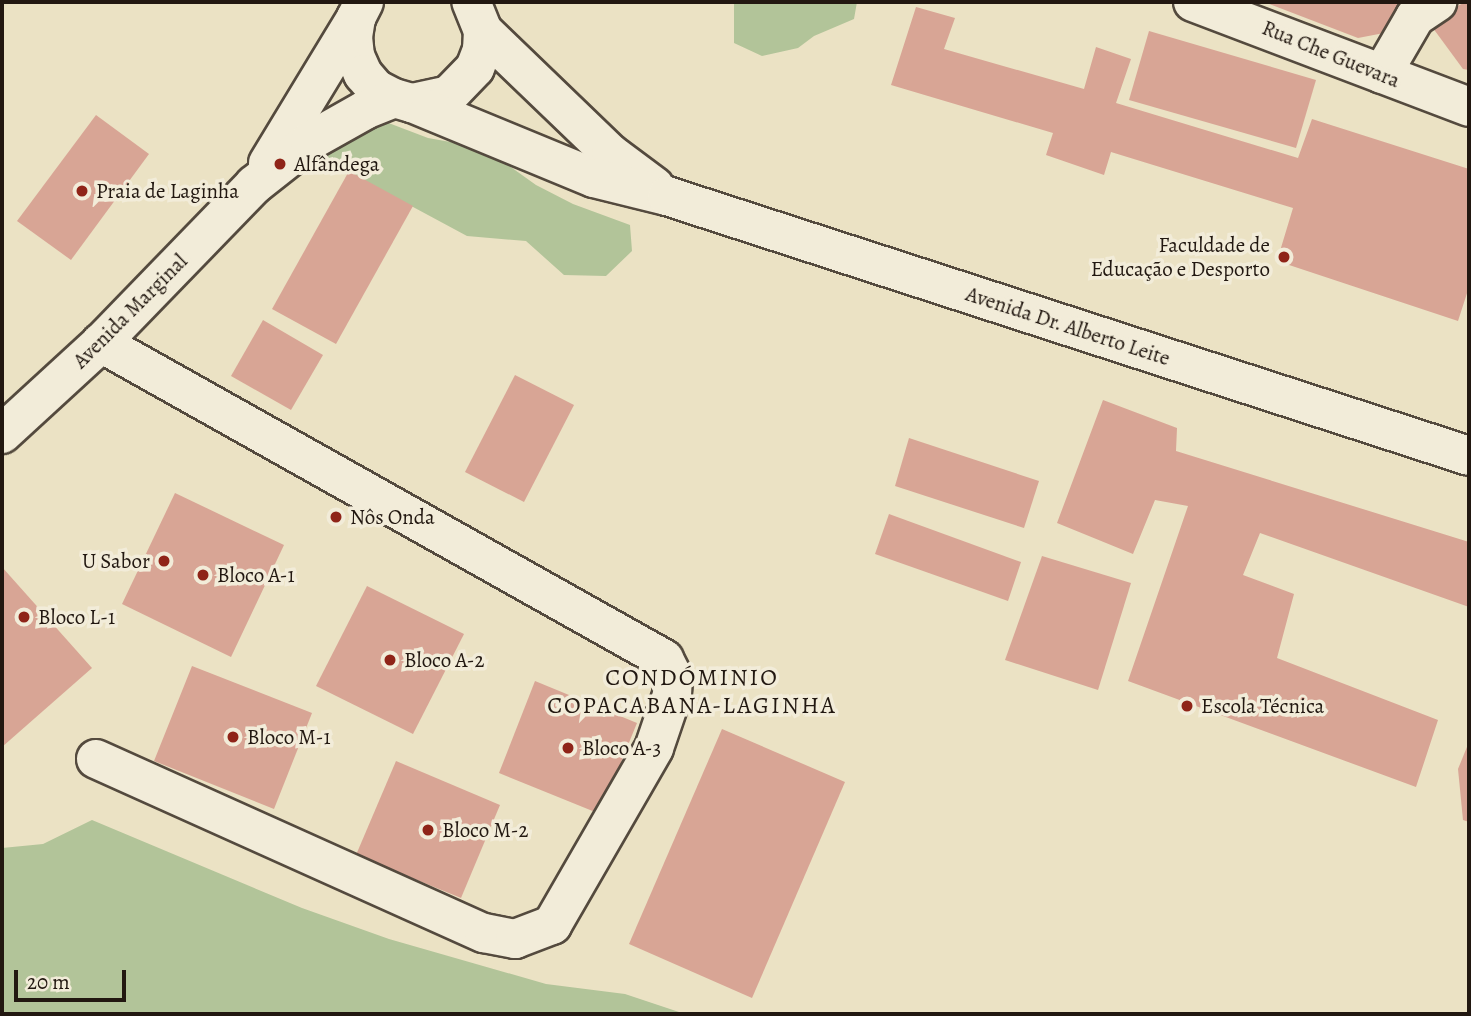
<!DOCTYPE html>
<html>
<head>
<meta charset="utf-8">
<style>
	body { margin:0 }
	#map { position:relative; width:1471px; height:1016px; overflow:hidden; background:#ebe2c4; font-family:Alegreya,serif }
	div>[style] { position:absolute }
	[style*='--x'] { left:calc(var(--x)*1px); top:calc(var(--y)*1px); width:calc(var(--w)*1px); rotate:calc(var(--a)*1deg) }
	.green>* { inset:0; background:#b2c499 }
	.building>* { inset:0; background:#d8a595 }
	.roads { filter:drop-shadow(2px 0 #544a3e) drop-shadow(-2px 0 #544a3e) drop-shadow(0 2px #544a3e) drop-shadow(0 -2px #544a3e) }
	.minor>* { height:38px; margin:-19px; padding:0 19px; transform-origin:19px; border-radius:19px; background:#f2ecd9 }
	.dots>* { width:19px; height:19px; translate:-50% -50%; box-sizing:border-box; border:4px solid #f2ecd9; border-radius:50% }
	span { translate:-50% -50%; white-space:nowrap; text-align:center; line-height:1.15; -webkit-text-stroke:7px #f2ecd9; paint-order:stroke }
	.street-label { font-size:21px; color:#221811 }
	.poi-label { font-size:21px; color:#221811 }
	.left { translate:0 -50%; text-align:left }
	.right { translate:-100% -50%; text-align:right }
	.quarter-label { font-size:24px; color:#221811; letter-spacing:2px }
	.frame { position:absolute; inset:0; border:4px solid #221811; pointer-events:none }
	.scale { position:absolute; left:14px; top:970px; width:112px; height:32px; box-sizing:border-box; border:4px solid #221811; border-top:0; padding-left:9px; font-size:21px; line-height:24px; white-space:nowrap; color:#221811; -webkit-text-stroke:5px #f2ecd9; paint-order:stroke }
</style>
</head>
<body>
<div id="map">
	<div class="green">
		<i style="clip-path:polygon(734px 2px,857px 2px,854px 19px,814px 36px,798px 48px,762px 56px,734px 43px)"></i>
		<i style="clip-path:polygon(386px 122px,428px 138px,484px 148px,536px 185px,573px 204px,630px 225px,632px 251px,606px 276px,564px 275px,526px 241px,467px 236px,322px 158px,349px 135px)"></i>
		<i style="clip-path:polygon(92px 820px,302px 908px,389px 939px,546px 984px,625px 994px,685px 1014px,2px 1014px,2px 848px,43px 844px)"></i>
	</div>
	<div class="building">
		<i style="clip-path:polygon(1264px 2px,1408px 2px,1384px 33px,1358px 38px)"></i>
		<i style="clip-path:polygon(1466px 2px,1469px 2px,1469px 70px,1463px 69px,1427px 20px)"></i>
		<i style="clip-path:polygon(916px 7px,955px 18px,944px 49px,1084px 89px,1096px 47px,1131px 59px,1116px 103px,1298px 158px,1312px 119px,1469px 169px,1469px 287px,1458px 321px,1277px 261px,1293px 208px,1111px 152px,1104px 175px,1046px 155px,1053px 133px,891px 85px)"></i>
		<i style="clip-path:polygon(1149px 31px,1316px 80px,1296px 148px,1129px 100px)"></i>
		<i style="clip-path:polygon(96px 115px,149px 154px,71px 260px,17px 221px)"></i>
		<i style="clip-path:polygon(349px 171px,413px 206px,336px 344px,272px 309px)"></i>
		<i style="clip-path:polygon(263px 320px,323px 355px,291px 410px,231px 376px)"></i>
		<i style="clip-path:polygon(515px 375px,574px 405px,524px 502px,465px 472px)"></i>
		<i style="clip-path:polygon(1103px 400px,1177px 428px,1176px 451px,1469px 542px,1469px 607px,1260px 533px,1243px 575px,1294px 594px,1277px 658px,1438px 720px,1416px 787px,1128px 681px,1188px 506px,1155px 500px,1133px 554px,1057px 523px)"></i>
		<i style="clip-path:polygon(909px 438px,1039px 481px,1024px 528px,895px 486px)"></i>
		<i style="clip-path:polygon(175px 493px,284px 545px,231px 657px,122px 604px)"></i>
		<i style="clip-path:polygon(889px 514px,1021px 562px,1008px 601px,875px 554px)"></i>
		<i style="clip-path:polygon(1042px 556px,1131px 583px,1098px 690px,1005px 660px)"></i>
		<i style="clip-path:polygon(2px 567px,92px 668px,2px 747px)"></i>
		<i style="clip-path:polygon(367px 586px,464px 634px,413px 734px,316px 686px)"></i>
		<i style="clip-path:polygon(192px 666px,312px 713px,274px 809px,154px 761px)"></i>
		<i style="clip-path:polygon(535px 681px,637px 723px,600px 814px,499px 773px)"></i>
		<i style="clip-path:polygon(722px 729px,845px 782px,752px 998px,629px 944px)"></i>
		<i style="clip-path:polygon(1469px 742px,1469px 822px,1463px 820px,1458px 769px)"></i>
		<i style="clip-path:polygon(396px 761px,500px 805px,461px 898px,356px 855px)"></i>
	</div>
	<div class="roads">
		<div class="minor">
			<i style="--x:364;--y:2;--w:18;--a:117"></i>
			<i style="--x:356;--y:18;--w:19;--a:99"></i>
			<i style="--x:353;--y:37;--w:19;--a:84"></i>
			<i style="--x:355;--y:56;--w:20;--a:66"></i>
			<i style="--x:363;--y:74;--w:20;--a:49"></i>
			<i style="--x:376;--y:89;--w:20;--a:27"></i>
			<i style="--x:394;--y:98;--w:19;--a:16"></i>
			<i style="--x:412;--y:103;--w:38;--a:-12"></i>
			<i style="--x:449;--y:95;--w:37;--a:-46"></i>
			<i style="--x:475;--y:68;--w:19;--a:-69"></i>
			<i style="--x:482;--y:50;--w:19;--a:-87"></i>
			<i style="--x:483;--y:31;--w:31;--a:-112"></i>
			<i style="--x:1193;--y:2;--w:295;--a:20.8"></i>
			<i style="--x:483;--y:31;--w:178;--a:43.9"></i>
			<i style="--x:611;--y:154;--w:54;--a:36.7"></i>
			<i style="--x:1382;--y:74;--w:66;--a:-59.9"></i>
			<i style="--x:1415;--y:17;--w:27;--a:-34"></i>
			<i style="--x:412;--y:103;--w:197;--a:22.4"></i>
			<i style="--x:594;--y:178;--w:75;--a:13.9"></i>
			<i style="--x:667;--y:196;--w:843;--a:17.96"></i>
			<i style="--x:268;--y:163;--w:170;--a:-58.7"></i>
			<i style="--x:2;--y:434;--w:134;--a:-42.6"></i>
			<i style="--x:101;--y:343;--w:220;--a:-45.9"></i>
			<i style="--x:254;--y:185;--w:71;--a:-38.2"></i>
			<i style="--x:310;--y:141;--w:63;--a:-29.4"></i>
			<i style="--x:365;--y:110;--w:31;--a:-22"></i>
			<i style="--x:96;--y:759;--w:425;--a:24.2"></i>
			<i style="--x:484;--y:933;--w:32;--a:11"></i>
			<i style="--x:515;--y:939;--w:40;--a:-21"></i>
			<i style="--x:552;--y:925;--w:204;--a:-60"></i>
			<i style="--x:654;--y:748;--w:56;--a:-71.2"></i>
			<i style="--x:672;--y:695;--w:18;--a:-87"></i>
			<i style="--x:673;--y:677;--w:20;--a:-117"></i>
			<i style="--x:664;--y:659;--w:646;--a:-150.7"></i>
		</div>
	</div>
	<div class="dots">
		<i style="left:280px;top:164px;background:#8f2418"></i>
		<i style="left:82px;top:191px;background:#8f2418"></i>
		<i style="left:1284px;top:257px;background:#8f2418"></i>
		<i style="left:336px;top:517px;background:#8f2418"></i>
		<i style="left:164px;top:561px;background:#8f2418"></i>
		<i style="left:203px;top:575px;background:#8f2418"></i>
		<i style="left:24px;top:617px;background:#8f2418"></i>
		<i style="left:390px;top:660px;background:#8f2418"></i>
		<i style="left:1187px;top:706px;background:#8f2418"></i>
		<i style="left:233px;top:737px;background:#8f2418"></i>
		<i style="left:568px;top:748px;background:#8f2418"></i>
		<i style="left:428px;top:830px;background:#8f2418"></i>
	</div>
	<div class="street-label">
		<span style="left:1331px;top:54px;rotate:22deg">Rua Che Guevara</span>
		<span style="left:130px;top:311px;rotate:-45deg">Avenida Marginal</span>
		<span style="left:1068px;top:326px;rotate:18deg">Avenida Dr. Alberto Leite</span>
	</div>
	<div class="poi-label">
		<span class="left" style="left:294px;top:164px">Alfândega</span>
		<span class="left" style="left:96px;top:191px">Praia de Laginha</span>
		<span class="right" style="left:1270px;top:257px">Faculdade de<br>Educação e Desporto</span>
		<span class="left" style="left:350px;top:517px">Nôs Onda</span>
		<span class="right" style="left:150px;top:561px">U Sabor</span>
		<span class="left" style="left:217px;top:575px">Bloco A-1</span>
		<span class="left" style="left:38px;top:617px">Bloco L-1</span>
		<span class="left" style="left:404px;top:660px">Bloco A-2</span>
		<span class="left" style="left:1201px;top:706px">Escola Técnica</span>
		<span class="left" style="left:247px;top:737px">Bloco M-1</span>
		<span class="left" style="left:582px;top:748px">Bloco A-3</span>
		<span class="left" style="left:442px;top:830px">Bloco M-2</span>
	</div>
	<div class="quarter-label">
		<span style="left:692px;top:692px">CONDÓMINIO<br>COPACABANA-LAGINHA</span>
	</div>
	<div class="frame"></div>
	<div class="scale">20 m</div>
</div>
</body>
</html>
